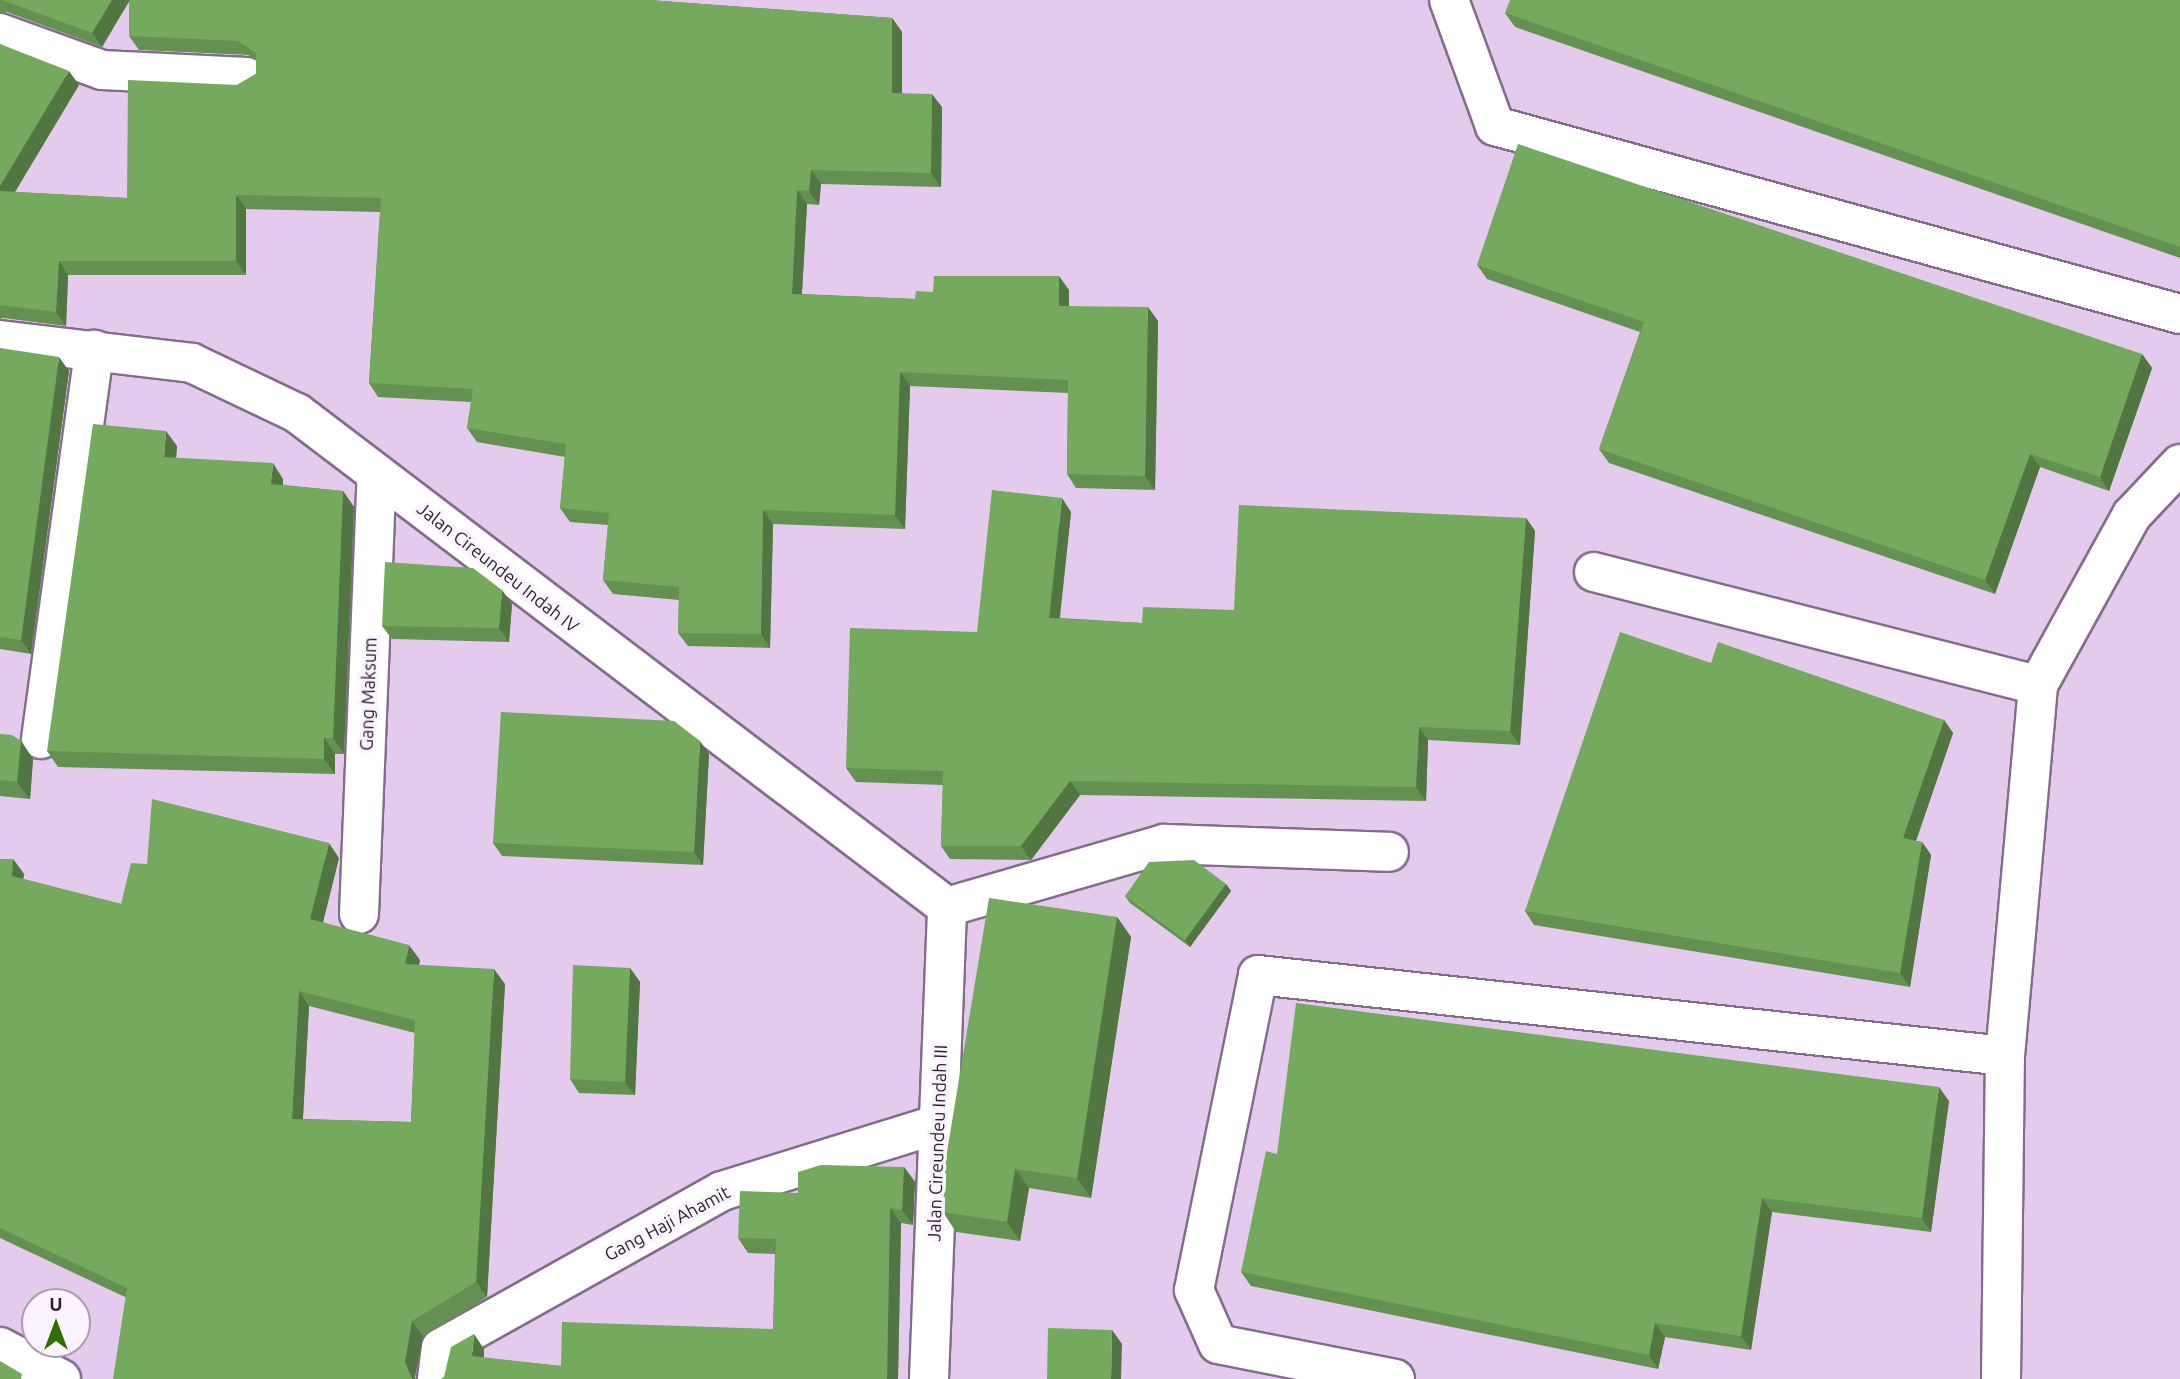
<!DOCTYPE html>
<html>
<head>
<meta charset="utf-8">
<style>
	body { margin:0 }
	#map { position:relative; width:2180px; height:1379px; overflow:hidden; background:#e4cbed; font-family:Ubuntu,sans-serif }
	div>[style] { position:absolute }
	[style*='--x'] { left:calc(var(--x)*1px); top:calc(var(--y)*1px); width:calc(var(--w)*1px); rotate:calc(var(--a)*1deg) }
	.roads { filter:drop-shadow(2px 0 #836d8b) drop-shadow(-2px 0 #836d8b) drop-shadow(0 2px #836d8b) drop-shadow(0 -2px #836d8b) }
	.minor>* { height:38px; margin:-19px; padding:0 19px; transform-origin:19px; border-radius:19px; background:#fff }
	.wall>* { inset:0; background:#649151 }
	.shaded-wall>* { inset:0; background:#517642 }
	.building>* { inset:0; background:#74a95e }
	span { translate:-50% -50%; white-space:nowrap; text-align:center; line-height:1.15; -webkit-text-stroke:7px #fbf3fd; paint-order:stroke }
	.street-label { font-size:18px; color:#281f2c }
	.north { position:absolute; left:21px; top:1288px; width:70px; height:70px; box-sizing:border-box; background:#fbf3fd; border:2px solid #a79ea9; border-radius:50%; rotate:0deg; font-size:19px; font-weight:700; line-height:28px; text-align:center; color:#281f2c }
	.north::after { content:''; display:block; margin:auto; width:24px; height:32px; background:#2f6e00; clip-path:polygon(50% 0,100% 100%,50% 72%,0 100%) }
</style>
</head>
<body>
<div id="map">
	<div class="roads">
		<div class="minor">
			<i style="--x:1449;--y:0;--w:134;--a:69.9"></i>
			<i style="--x:1495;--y:126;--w:710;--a:15.35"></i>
			<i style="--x:0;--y:33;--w:109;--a:19.9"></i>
			<i style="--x:102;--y:70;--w:145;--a:2.8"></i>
			<i style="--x:0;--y:340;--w:193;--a:6.8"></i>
			<i style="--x:192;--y:363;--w:116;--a:25.5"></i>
			<i style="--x:297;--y:413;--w:816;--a:37.23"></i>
			<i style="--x:1594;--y:572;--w:458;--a:14.3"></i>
			<i style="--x:41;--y:739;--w:393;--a:-82.2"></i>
			<i style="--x:947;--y:907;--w:226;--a:-16.2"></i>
			<i style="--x:1164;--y:844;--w:225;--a:2"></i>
			<i style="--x:359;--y:914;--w:440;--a:-87.7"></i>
			<i style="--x:0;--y:1347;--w:69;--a:27.7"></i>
			<i style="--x:437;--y:1379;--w:31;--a:-83"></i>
			<i style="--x:441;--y:1348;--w:322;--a:-29.2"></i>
			<i style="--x:722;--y:1191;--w:226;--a:-17.2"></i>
			<i style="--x:929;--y:1379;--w:472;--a:-87.8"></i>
			<i style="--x:1395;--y:1379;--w:180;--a:-168.8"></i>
			<i style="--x:1218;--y:1344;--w:59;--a:-114"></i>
			<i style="--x:1194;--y:1290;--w:321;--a:-78.5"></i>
			<i style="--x:1258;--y:975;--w:751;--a:6.19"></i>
			<i style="--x:2001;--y:1379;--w:323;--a:-89.3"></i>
			<i style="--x:2005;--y:1056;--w:372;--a:-84.9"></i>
			<i style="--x:2038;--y:685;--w:194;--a:-61.1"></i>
			<i style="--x:2132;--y:515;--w:70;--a:-46.7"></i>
		</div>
	</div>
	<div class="wall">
		<i style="clip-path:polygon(0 0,649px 0,892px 18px,902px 32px,902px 93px,942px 107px,941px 187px,821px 184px,819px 205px,807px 204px,802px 294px,915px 299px,933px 292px,1069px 290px,1069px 306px,1158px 321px,1155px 490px,1076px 488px,1067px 474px,1068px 393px,910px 386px,905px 529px,773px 524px,770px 648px,688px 646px,678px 633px,679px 600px,613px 594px,603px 580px,608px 525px,570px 522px,560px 508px,565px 457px,477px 442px,467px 428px,471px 402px,378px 397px,369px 383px,380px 212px,246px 209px,246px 275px,68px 275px,66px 326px,3px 318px,0 319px,0 44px,79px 85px,15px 192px,127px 198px,237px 85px,256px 74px,256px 60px,248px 55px,139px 50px,129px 36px,129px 0,102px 47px,7px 12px,0 14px)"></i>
		<i style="clip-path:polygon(2180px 0,2180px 258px,1515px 27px,1505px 13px)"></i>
		<i style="clip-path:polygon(1477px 265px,2142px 354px,2152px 368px,2109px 491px,2040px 467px,1995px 594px,1609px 463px,1599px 449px,1640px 332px,1487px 279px)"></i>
		<i style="clip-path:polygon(0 348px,69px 371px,31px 654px,0 649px)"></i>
		<i style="clip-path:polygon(177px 446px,176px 458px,283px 479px,283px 485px,343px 491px,354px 507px,344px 754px,335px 754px,335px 774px,58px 767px,47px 751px)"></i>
		<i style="clip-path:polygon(1071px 512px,1060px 618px,1142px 623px,1234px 610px,1526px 518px,1535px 531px,1520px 745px,1428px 740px,1426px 801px,1080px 795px,1031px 860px,950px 859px,941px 846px,943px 785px,856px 782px,846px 768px,977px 632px)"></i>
		<i style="clip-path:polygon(512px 604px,509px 642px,392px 639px,382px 626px)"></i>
		<i style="clip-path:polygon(1711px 663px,1944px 720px,1953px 733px,1916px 841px,1922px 842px,1931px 855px,1910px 987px,1534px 925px,1525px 911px)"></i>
		<i style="clip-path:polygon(0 734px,21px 741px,33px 759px,30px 799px,0 796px)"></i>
		<i style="clip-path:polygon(709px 754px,703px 865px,502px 856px,493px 843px)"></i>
		<i style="clip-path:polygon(evenodd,339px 858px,323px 922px,420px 960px,419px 965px,505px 984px,487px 1297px,423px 1336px,415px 1377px,125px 1297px,0 1238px,0 859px,13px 859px,24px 874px,23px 879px,121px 904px,147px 864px,339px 858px,309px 1006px,415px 1033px,411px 1122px,303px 1119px,309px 1006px)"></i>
		<i style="clip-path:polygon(1226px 884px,1231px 891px,1190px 947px,1130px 903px,1125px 896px)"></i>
		<i style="clip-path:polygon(1117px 917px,1131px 937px,1091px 1198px,1029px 1188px,1020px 1241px,956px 1232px,943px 1212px)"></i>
		<i style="clip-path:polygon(630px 968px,640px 982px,635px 1095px,579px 1093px,570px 1079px)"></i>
		<i style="clip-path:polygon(1949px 1101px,1931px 1232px,1772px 1212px,1751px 1350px,1665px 1337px,1658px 1369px,1251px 1286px,1241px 1272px,1277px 1154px)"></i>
		<i style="clip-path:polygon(904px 1167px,915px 1182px,913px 1225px,901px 1223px,898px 1379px,441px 1379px,484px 1349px,484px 1358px,561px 1366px,773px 1329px,775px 1254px,748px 1253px,738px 1238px,798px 1193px)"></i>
	</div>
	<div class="shaded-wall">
		<i style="clip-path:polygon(112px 0,130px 0,102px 47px,92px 33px)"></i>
		<i style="clip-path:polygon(892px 18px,902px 32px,902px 107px,892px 93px)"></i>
		<i style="clip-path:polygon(69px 71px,79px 85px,7px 205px,0 194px,0 186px)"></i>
		<i style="clip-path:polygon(932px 94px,942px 107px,941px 187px,931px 173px)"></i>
		<i style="clip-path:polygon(811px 170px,821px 184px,819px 205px,809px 191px)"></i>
		<i style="clip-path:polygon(797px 190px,807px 204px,801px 308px,792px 294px)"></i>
		<i style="clip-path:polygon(236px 195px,246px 209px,246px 275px,236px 261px)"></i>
		<i style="clip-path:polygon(59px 261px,68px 275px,66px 326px,56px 312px)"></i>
		<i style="clip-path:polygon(1059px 276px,1069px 290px,1069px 320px,1059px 306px)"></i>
		<i style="clip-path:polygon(1148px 307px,1158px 321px,1155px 490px,1145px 476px)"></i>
		<i style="clip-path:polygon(2142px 354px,2152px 368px,2109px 491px,2100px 477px)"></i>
		<i style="clip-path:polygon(59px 357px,69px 371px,31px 654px,21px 640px)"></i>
		<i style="clip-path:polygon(900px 372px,910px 386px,905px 529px,895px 515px)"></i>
		<i style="clip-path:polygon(166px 431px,177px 446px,175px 473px,164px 457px)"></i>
		<i style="clip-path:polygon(2030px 454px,2040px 467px,1995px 594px,1985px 580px)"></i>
		<i style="clip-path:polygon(273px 463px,283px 479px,282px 500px,271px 484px)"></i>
		<i style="clip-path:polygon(343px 491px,354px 507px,344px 754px,333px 738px)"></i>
		<i style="clip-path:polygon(1062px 498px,1071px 512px,1058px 631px,1049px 618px)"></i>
		<i style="clip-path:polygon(763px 510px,773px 524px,770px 648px,761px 634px)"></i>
		<i style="clip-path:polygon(1526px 518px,1535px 531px,1520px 745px,1510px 731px)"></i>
		<i style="clip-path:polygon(502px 590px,512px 604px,509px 642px,499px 628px)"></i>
		<i style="clip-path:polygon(1944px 720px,1953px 733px,1912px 852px,1903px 838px)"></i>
		<i style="clip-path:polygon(1419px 727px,1428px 740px,1426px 801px,1416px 787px)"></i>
		<i style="clip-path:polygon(324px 738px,335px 754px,335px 774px,324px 759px)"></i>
		<i style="clip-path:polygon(21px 741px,33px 759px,30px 799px,17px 782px)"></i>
		<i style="clip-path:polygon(700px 741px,709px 754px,703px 865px,694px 852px)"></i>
		<i style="clip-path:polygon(1070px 781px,1080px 795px,1031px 860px,1021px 846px)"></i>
		<i style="clip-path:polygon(1922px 842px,1931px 855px,1910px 987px,1900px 973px)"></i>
		<i style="clip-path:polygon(329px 843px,339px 858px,320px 934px,310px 919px)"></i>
		<i style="clip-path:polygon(13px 859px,24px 874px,22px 891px,12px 876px)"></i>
		<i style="clip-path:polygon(1226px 884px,1231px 891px,1190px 947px,1185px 940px)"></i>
		<i style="clip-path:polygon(1117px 917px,1131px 937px,1091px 1198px,1077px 1178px)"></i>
		<i style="clip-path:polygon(409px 945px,420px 960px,415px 979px,405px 964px)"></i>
		<i style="clip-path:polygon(630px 968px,640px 982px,635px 1095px,625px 1082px)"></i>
		<i style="clip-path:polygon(494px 969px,505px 984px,487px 1297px,476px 1282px)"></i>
		<i style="clip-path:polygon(299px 991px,309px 1006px,302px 1134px,292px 1119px)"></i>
		<i style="clip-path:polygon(1939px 1087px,1949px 1101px,1931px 1232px,1922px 1218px)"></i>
		<i style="clip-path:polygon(904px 1167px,915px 1182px,913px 1225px,902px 1210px)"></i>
		<i style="clip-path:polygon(1015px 1169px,1029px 1188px,1020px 1241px,1007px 1222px)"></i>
		<i style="clip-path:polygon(1762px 1198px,1772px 1212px,1751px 1350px,1741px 1336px)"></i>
		<i style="clip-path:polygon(890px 1208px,901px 1223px,898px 1379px,887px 1379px)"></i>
		<i style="clip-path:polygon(412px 1321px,423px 1336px,415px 1377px,416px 1379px,412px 1379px,405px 1362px)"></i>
		<i style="clip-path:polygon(1655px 1323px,1665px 1337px,1658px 1369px,1649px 1355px)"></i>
		<i style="clip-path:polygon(1112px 1330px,1122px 1344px,1121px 1379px,1111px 1379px)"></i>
		<i style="clip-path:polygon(474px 1334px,484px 1349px,483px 1371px,472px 1356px)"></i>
	</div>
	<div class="building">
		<i style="clip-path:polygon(2px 0,112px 0,92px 33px)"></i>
		<i style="clip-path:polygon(129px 0,649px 0,892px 18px,892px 93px,932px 94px,931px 173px,811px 170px,809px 191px,797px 190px,792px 294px,915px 299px,916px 291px,933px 292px,934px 276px,1059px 276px,1059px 306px,1148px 307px,1145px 476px,1067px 474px,1068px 380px,900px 372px,895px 515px,763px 510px,761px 634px,678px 633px,679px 587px,603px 580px,609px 513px,560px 508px,566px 444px,467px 428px,473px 389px,369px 383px,381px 198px,236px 195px,236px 261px,59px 261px,56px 312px,0 305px,0 191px,127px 198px,128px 80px,237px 85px,256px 74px,256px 53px,238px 41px,129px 36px)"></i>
		<i style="clip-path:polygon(1510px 0,2180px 0,2180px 247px,1505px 13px)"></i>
		<i style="clip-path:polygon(0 44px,69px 71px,0 186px)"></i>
		<i style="clip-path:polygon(1518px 144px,2142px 354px,2100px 477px,2030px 454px,1985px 580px,1599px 449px,1644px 322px,1477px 265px)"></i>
		<i style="clip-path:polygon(0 348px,59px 357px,21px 640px,0 637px)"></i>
		<i style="clip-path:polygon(93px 424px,166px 431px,164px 457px,273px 463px,271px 484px,343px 491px,333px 738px,324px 738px,324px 759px,47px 751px)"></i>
		<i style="clip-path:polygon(992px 490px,1062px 498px,1049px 618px,1142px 623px,1143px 607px,1234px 610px,1239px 505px,1526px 518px,1510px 731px,1419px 727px,1416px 787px,1070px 781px,1021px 846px,941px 846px,943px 771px,846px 768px,850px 628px,977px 632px)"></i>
		<i style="clip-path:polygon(385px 562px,473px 568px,502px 590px,499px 628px,382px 626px)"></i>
		<i style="clip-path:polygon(1620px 632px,1711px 663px,1718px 642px,1944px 720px,1903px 838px,1922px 842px,1900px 973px,1525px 911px)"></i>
		<i style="clip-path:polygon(501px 712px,674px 721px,700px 741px,694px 852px,493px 843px)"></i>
		<i style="clip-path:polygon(0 734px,12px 735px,21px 741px,17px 782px,0 780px)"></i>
		<i style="clip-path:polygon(evenodd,152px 799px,329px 843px,310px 919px,409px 945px,405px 964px,494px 969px,476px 1282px,412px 1321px,405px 1362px,412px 1379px,113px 1379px,127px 1288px,0 1228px,0 859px,13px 859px,12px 876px,121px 904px,131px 863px,147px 864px,152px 799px,299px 991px,415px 1020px,411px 1122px,292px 1119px,299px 991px)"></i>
		<i style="clip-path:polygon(1194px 860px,1226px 884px,1185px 940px,1125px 896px,1149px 862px)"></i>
		<i style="clip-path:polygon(989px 898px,1117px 917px,1077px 1178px,1015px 1169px,1007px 1222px,943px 1212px,945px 1164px)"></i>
		<i style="clip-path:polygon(573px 965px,630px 968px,625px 1082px,570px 1079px)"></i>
		<i style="clip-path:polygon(1296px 1003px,1939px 1087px,1922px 1218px,1762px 1198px,1741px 1336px,1655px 1323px,1649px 1355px,1241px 1272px,1266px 1151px,1277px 1154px)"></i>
		<i style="clip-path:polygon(821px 1165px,904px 1167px,902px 1210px,890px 1208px,887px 1379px,441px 1379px,444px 1377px,451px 1347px,474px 1334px,472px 1356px,561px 1366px,562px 1322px,773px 1329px,776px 1239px,738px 1238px,740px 1191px,798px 1193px,798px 1172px)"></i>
		<i style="clip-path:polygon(1048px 1328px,1112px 1330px,1111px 1379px,1047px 1379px)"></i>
		<i style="clip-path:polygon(0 1361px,22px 1374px,21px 1379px,0 1379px)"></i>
	</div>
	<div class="street-label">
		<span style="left:498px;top:567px;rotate:38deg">Jalan Cireundeu Indah IV</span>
		<span style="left:368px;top:694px;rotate:-88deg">Gang Maksum</span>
		<span style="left:937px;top:1143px;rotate:-88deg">Jalan Cireundeu Indah III</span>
		<span style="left:667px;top:1223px;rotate:-28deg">Gang Haji Ahamit</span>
	</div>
	<div class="north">U</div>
</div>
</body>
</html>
